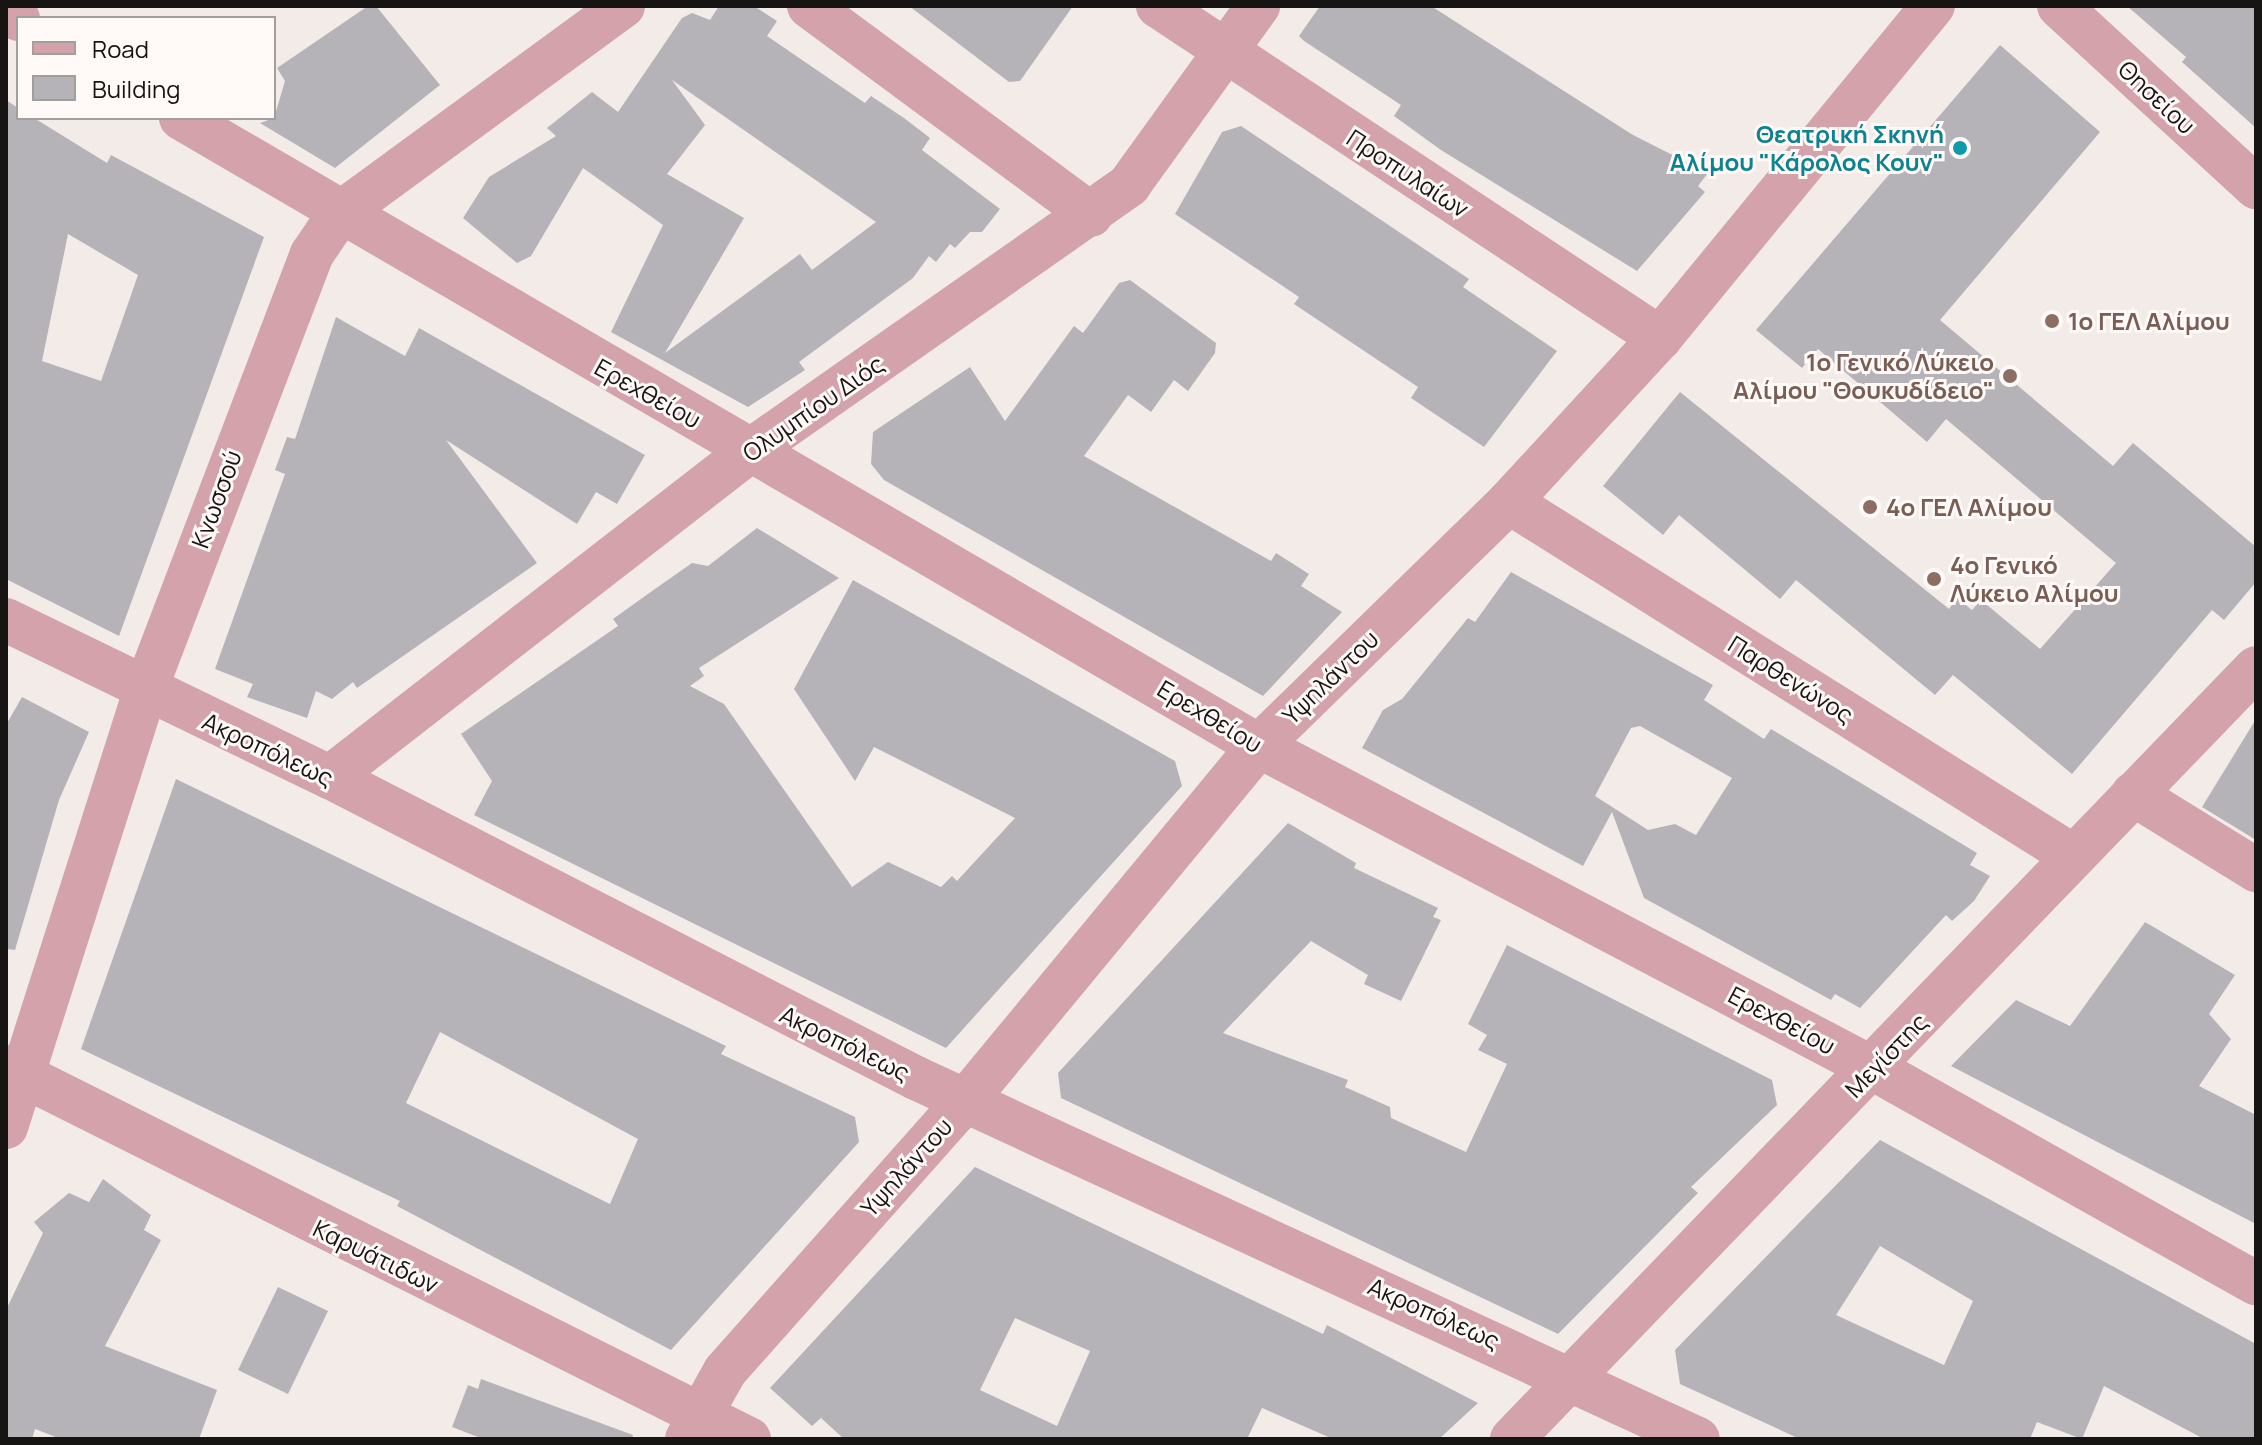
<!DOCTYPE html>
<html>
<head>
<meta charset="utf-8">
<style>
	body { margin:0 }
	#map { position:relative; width:2262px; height:1445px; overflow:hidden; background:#f2ebe8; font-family:Manrope,sans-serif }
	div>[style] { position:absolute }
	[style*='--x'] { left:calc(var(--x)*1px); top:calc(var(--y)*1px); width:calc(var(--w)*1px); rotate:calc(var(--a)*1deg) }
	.building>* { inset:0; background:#b6b3b8 }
	.minor>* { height:44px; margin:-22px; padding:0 22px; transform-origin:22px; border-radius:22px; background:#d3a2aa }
	.dots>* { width:22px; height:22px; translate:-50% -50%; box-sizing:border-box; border:4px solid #fff9f7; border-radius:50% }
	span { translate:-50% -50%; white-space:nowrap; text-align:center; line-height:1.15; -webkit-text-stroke:6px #fff9f7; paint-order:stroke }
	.street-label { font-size:24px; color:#171514 }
	.culture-label { font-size:24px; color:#0d838f; font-weight:700 }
	.right { translate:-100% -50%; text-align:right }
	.education-label { font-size:24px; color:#785e54; font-weight:700 }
	.left { translate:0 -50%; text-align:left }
	.frame { position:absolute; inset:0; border:8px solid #171514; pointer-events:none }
	.legend { position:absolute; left:16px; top:16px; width:260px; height:104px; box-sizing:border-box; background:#fff9f7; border:2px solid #a29e9c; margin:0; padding:10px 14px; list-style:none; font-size:24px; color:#171514 }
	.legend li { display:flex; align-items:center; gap:16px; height:40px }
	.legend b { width:40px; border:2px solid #a29e9c }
</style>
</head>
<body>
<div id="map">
	<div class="building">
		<i style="clip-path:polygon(368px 6px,376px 6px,440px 85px,335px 168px,260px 123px,274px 118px,285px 81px,277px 68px)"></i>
		<i style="clip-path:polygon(evenodd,719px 6px,754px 6px,777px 21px,767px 36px,865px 103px,871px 96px,904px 118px,930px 138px,922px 150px,1000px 209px,982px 232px,970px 232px,955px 248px,950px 244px,936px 262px,929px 256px,913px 278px,799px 362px,805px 370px,748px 407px,611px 332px,663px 225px,583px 168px,531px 256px,517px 263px,463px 218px,489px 177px,556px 136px,547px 128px,592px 92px,618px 112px,682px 18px,692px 13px,710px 20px,719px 6px,672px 80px,876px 222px,812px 270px,800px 254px,665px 353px,744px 218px,667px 174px,705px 125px,672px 80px)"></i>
		<i style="clip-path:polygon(909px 6px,1073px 6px,1020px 81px,1009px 82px)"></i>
		<i style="clip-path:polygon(1320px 6px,1431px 6px,1633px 135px,1708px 173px,1698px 186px,1705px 192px,1637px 271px,1441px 150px,1394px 116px,1401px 105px,1304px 41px,1299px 36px)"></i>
		<i style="clip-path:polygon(2127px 6px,2256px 6px,2256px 128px,2182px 62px,2186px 57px)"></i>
		<i style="clip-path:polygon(2000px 45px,2100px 132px,1940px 320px,2113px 466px,2133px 443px,2256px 547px,2256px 582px,2224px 620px,2212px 610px,2072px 774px,1953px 675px,1935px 695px,1796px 580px,1780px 599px,1679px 515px,1663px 535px,1603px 486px,1680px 392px,1949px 609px,1957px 598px,1972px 610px,1981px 600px,2040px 649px,2116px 563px,1946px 419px,1927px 442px,1818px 349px,1802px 368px,1756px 330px)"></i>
		<i style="clip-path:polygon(evenodd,6px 100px,18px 108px,18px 118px,34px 118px,107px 163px,111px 155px,264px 237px,119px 636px,6px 579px,6px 100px,68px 234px,138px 275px,101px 381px,42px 361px,68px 234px)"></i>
		<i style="clip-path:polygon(1241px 126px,1469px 279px,1463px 287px,1557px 351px,1484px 447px,1411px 398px,1418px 387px,1294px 304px,1299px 297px,1175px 214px,1222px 132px)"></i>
		<i style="clip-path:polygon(1130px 280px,1216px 343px,1215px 353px,1188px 391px,1174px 380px,1151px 412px,1128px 395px,1084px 456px,1271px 561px,1276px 553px,1309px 574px,1301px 586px,1342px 612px,1263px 696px,884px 480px,871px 464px,873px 432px,970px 367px,1005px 421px,1074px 326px,1083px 333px,1119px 283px)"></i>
		<i style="clip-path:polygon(336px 317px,405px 356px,419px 328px,645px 455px,617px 504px,596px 492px,577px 524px,446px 440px,537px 563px,357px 688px,353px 682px,332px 699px,316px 691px,307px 718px,247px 697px,253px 684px,215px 669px,285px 474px,275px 470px,287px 437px,295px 439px)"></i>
		<i style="clip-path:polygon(757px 528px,839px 578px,699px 668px,704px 676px,690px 686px,724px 704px,852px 887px,888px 862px,941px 887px,952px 876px,957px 881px,1015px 818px,874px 747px,855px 781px,794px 689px,853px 580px,1175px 761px,1182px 786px,946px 1048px,474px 815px,492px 781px,461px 734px,618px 626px,613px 619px,645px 596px,692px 563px,708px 566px)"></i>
		<i style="clip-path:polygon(evenodd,1511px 572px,1713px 685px,1704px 700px,1764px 739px,1771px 729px,1977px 853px,1970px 865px,1990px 876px,1974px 901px,1952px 921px,1946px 915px,1860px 1008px,1835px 994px,1831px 1000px,1644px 898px,1612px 812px,1583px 866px,1362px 748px,1383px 710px,1402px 699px,1468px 618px,1475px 622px,1511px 572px,1640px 726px,1732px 778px,1696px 835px,1675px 824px,1648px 830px,1595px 796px,1631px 728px,1640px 726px)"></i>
		<i style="clip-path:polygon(22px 697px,89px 732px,59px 800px,15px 950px,6px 949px,6px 725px)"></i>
		<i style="clip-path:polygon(2256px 719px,2256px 840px,2202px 807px)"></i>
		<i style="clip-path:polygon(evenodd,176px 779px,726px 1046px,721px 1054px,855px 1117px,859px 1142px,671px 1350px,397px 1206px,400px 1201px,81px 1049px,176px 779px,440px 1032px,638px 1139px,610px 1204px,406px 1103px,440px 1032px)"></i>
		<i style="clip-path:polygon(1288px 823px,1356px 863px,1354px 868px,1438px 908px,1433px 917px,1441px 920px,1401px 1001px,1364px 984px,1368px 975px,1311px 941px,1223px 1033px,1348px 1080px,1345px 1087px,1390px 1107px,1391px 1118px,1466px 1152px,1507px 1064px,1478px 1050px,1487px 1035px,1468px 1024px,1507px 945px,1772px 1080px,1777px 1105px,1691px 1187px,1698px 1193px,1558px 1334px,1061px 1098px,1058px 1073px)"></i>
		<i style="clip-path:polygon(2145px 922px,2235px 975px,2209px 1014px,2231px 1039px,2199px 1086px,2256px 1115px,2256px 1224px,1951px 1066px,2016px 1000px,2070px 1026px)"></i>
		<i style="clip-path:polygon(evenodd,1880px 1140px,2256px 1344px,2256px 1439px,2204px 1439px,2104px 1386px,2082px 1439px,2037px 1422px,2030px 1439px,1800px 1439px,1680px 1384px,1675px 1350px,1880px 1140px,1880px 1246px,1973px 1301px,1944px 1365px,1836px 1315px,1880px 1246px)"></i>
		<i style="clip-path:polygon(evenodd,975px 1167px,1323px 1334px,1327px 1325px,1478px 1403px,1439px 1439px,1333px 1439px,1262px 1408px,1247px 1439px,844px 1439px,821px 1418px,812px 1426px,770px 1388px,975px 1167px,1015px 1318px,1090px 1351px,1057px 1426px,980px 1390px,1015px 1318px)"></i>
		<i style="clip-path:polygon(103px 1179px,151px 1215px,144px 1230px,161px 1240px,105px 1346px,217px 1390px,199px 1439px,61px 1439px,35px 1429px,32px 1439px,6px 1439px,6px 1310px,43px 1233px,34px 1222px,69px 1193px,89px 1202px)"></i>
		<i style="clip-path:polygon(278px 1287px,328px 1311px,288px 1394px,238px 1370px)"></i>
		<i style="clip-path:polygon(481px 1379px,633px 1435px,632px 1439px,483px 1439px,452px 1427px,468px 1385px,478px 1389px)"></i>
	</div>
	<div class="minor">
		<i style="--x:809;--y:6;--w:351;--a:36.5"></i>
		<i style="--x:1158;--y:6;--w:602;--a:33.48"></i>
		<i style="--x:2059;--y:6;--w:268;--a:42.6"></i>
		<i style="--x:6;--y:12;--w:14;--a:30"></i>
		<i style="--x:181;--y:118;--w:1248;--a:30.22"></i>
		<i style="--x:1259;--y:746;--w:695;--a:27.71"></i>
		<i style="--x:1874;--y:1069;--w:438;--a:29.3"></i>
		<i style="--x:1509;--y:502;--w:666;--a:32.11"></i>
		<i style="--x:6;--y:620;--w:360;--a:25.9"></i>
		<i style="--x:330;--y:777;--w:659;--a:27.19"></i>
		<i style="--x:916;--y:1078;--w:861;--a:24.78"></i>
		<i style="--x:330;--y:777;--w:533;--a:-37.84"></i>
		<i style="--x:751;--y:450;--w:462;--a:-35"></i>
		<i style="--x:1129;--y:185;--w:221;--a:-54.2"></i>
		<i style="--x:2133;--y:794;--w:145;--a:31.7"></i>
		<i style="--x:6;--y:1067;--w:831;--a:26.6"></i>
		<i style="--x:6;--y:1127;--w:458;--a:-72.3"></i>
		<i style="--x:145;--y:691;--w:468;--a:-69.1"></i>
		<i style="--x:312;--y:254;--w:48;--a:-56"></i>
		<i style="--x:339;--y:214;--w:352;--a:-36.2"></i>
		<i style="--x:687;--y:1439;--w:78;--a:-60.8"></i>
		<i style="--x:725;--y:1371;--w:363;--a:-48.4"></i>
		<i style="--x:966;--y:1100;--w:460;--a:-50.4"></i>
		<i style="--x:1259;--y:746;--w:349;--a:-44.3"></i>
		<i style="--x:1509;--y:502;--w:223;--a:-47.4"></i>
		<i style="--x:1660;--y:338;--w:430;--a:-50.6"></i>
		<i style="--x:1512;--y:1439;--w:1071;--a:-46.02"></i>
	</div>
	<div class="dots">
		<i style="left:1960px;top:148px;background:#0f9aa8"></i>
		<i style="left:2052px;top:321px;background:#8d6e63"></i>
		<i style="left:2010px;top:376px;background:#8d6e63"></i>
		<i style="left:1870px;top:507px;background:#8d6e63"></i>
		<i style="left:1934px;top:579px;background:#8d6e63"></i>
	</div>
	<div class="street-label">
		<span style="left:2157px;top:97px;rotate:43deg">Θησείου</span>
		<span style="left:1408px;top:173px;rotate:33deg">Προπυλαίων</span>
		<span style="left:648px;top:393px;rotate:29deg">Ερεχθείου</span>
		<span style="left:813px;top:408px;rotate:-35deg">Ολυμπίου Διός</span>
		<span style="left:216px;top:499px;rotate:-70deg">Κνωσσού</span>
		<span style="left:1330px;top:677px;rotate:-44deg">Υψηλάντου</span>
		<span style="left:1791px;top:679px;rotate:32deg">Παρθενώνος</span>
		<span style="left:1210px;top:716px;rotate:31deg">Ερεχθείου</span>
		<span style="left:268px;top:749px;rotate:25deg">Ακροπόλεως</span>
		<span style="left:1782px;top:1020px;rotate:28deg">Ερεχθείου</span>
		<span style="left:845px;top:1043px;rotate:26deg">Ακροπόλεως</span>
		<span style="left:1886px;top:1055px;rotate:-46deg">Μεγίστης</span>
		<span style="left:906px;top:1167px;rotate:-48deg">Υψηλάντου</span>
		<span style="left:376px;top:1256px;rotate:26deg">Καρυάτιδων</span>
		<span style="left:1434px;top:1313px;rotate:24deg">Ακροπόλεως</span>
	</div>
	<div class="culture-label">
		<span class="right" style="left:1944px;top:148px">Θεατρική Σκηνή<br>Αλίμου "Κάρολος Κουν"</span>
	</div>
	<div class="education-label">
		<span class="left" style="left:2068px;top:321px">1ο ΓΕΛ Αλίμου</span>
		<span class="right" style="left:1994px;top:376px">1ο Γενικό Λύκειο<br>Αλίμου "Θουκυδίδειο"</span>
		<span class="left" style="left:1886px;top:507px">4ο ΓΕΛ Αλίμου</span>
		<span class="left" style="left:1950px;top:579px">4ο Γενικό<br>Λύκειο Αλίμου</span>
	</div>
	<div class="frame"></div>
	<ul class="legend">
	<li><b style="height:10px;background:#d3a2aa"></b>Road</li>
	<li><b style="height:22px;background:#b6b3b8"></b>Building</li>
	</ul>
</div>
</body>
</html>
